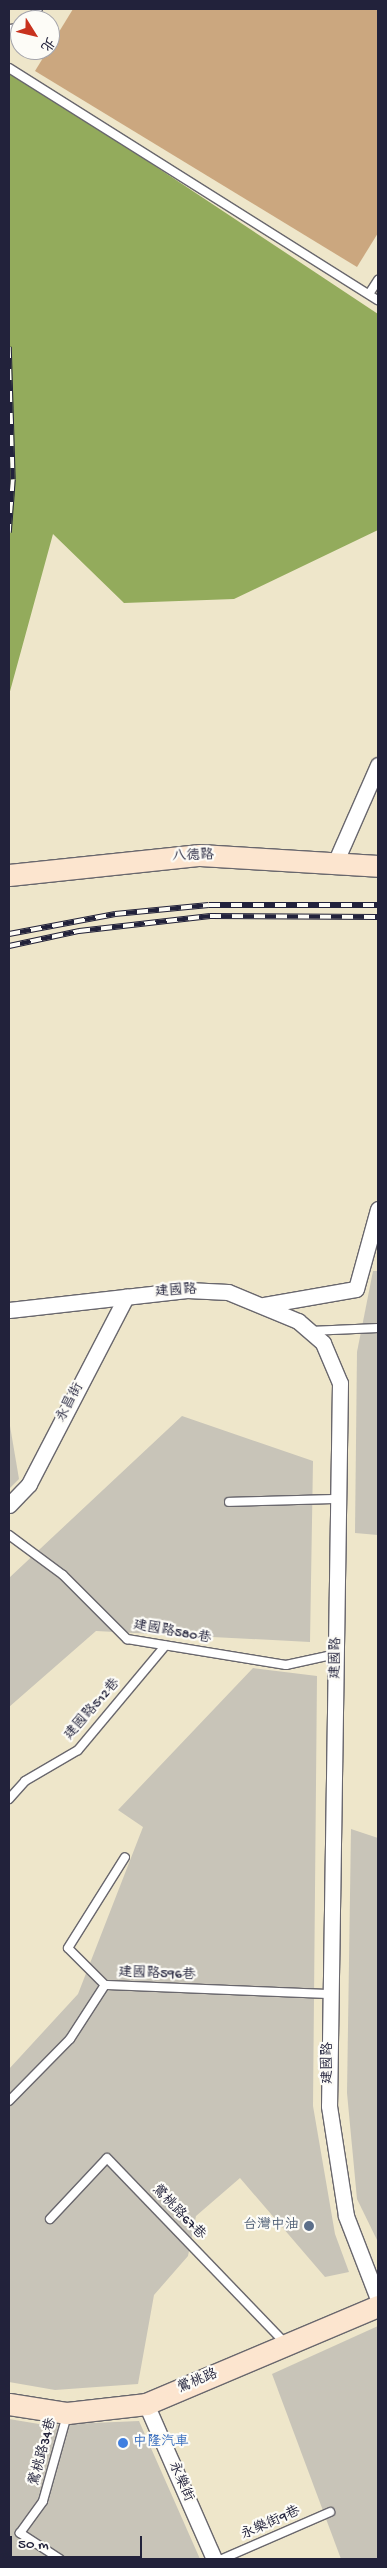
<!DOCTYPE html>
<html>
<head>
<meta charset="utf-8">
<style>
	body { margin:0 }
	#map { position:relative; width:387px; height:2568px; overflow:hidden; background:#eee6ca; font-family:"Gochi Hand","LXGW WenKai TC",sans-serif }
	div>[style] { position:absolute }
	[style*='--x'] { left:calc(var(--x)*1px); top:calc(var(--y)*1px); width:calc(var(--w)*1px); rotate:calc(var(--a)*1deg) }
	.industrial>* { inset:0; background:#c8c4b8 }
	.forest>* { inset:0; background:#93ab5c }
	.building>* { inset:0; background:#cba77f }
	.roads { filter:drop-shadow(1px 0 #69676d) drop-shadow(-1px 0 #69676d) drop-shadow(0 1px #69676d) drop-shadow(0 -1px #69676d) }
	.service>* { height:8px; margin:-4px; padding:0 4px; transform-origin:4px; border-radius:4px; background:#fff }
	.minor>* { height:15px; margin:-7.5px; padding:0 7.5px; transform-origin:7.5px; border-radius:7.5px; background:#fff }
	.secondary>* { height:21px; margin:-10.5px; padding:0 10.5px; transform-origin:10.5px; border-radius:10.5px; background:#fce5cf }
	.rail>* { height:5.5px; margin-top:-2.75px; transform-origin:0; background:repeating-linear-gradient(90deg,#fdfcf7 0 11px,#22223b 0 22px); box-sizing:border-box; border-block:1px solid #22223b }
	.dots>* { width:14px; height:14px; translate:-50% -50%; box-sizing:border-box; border:2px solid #fdfcf7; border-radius:50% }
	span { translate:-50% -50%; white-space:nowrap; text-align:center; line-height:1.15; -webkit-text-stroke:4.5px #fdfcf7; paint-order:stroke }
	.street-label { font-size:14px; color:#22223b }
	.service-label { font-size:14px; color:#4e5e75 }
	.right { translate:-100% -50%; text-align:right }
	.shop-label { font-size:14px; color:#366cbe }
	.left { translate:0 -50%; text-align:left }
	.frame { position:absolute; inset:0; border:10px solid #22223b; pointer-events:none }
	.north { position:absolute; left:10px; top:10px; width:50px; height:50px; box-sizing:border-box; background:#fdfcf7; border:1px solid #a5a5ac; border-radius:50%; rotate:126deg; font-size:14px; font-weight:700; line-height:20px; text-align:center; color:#22223b }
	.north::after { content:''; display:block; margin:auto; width:18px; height:22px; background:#c8321e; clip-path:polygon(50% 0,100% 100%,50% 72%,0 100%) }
	.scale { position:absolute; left:10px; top:2536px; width:132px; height:22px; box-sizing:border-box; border:2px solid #22223b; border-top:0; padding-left:6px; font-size:15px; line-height:18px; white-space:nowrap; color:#22223b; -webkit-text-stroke:4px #fdfcf7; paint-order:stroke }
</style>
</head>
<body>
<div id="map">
	<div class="industrial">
		<i style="clip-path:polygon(373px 1271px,378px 1271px,378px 1535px,355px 1533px,357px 1352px)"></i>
		<i style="clip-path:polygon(182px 1416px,313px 1461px,310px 1642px,96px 1631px,9px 1707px,9px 1578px)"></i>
		<i style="clip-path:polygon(9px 1420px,19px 1479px,9px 1489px)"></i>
		<i style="clip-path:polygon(253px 1668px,317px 1676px,313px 2106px,335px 2234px,349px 2272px,325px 2277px,240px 2178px,196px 2216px,188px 2256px,154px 2295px,138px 2384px,55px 2390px,9px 2382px,9px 2069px,78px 1994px,143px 1827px,118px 1810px)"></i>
		<i style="clip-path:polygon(351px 1829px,378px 1838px,378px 2242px,357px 2199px,347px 2093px)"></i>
		<i style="clip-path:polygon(378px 2326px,378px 2559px,341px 2559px,272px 2374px)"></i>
		<i style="clip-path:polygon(9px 2419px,45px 2425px,139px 2421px,200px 2559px,9px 2559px)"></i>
	</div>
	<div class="forest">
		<i style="clip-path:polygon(9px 74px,60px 103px,378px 314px,378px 530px,234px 599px,124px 603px,53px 534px,9px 695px)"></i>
	</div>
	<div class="building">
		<i style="clip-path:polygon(73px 9px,378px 9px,378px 233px,357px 267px,35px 71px)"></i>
	</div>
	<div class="roads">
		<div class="service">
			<i style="--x:31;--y:20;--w:13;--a:-58"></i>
			<i style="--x:9;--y:29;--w:11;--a:-5"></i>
			<i style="--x:9;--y:68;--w:436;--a:32.2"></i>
			<i style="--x:369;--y:294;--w:17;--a:-57"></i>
			<i style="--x:310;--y:1331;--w:68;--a:-2.5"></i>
			<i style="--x:229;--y:1502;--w:110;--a:-1.6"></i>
			<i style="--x:9;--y:1535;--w:67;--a:36.5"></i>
			<i style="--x:63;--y:1575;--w:91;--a:45"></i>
			<i style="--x:127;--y:1639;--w:161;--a:9.3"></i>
			<i style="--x:286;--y:1665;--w:51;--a:-12.4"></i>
			<i style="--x:9;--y:1799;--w:24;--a:-48"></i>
			<i style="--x:25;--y:1781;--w:61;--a:-30.3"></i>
			<i style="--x:78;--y:1750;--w:136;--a:-50.1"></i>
			<i style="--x:105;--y:1985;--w:52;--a:-135"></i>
			<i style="--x:68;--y:1948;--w:107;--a:-57.9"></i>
			<i style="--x:9;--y:2101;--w:87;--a:-45.5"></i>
			<i style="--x:70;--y:2039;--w:64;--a:-57.1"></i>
			<i style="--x:105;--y:1985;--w:225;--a:2.3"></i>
			<i style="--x:50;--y:2219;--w:83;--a:-46.9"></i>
			<i style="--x:107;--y:2158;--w:257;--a:46.1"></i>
			<i style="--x:60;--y:2559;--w:48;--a:-147"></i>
			<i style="--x:20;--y:2533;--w:39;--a:-54"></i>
			<i style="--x:43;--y:2501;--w:89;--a:-74.4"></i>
			<i style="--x:222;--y:2559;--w:118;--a:-23.5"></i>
		</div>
		<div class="minor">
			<i style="--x:335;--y:863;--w:107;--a:-66.3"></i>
			<i style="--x:264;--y:1305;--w:93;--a:-9.9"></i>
			<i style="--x:356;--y:1289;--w:83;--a:-74.6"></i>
			<i style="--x:9;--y:1310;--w:179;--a:-6.4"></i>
			<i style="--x:187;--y:1290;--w:41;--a:2.8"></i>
			<i style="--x:228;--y:1292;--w:76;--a:22.5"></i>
			<i style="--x:298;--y:1321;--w:33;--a:41"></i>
			<i style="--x:323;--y:1343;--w:43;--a:67"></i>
			<i style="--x:340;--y:1383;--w:723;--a:90.87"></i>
			<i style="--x:329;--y:2106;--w:111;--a:81.2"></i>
			<i style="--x:346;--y:2216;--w:89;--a:68.9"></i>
			<i style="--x:9;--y:1505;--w:29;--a:-46"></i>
			<i style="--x:29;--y:1484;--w:211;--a:-62.6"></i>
			<i style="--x:146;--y:2404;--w:169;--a:66.3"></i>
		</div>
		<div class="secondary">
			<i style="--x:9;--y:875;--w:192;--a:-6"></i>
			<i style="--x:200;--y:855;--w:178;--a:3.5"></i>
			<i style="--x:9;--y:2404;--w:59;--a:8.8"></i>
			<i style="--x:67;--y:2413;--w:80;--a:-6.5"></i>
			<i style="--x:146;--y:2404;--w:252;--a:-22.9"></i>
		</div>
	</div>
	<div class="rail">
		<i style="--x:9;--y:347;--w:133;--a:88.3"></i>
		<i style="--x:13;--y:480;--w:53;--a:94.3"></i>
		<i style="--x:9;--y:934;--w:108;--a:-10.7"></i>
		<i style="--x:115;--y:914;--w:94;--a:-5.5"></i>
		<i style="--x:209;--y:905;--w:169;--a:0"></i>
		<i style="--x:9;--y:946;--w:72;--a:-12.1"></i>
		<i style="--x:79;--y:931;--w:132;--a:-6.5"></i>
		<i style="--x:210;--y:916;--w:168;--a:0.3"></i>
	</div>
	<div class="dots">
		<i style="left:309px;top:2226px;background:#5c6f8a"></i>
		<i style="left:123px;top:2443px;background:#3f7fe0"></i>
	</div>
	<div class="street-label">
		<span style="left:193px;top:857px;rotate:-2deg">八德路</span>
		<span style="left:176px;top:1292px;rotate:-4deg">建國路</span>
		<span style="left:71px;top:1403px;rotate:-62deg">永昌街</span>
		<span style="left:172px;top:1633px;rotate:10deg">建國路580巷</span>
		<span style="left:337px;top:1658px;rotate:-89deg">建國路</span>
		<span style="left:93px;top:1710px;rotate:-49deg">建國路512巷</span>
		<span style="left:157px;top:1975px;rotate:2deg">建國路596巷</span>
		<span style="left:329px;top:2063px;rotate:-90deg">建國路</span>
		<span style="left:178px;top:2213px;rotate:46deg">鶯桃路67巷</span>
		<span style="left:198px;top:2382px;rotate:-22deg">鶯桃路</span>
		<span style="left:44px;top:2452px;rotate:-75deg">鶯桃路34巷</span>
		<span style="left:180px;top:2482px;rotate:66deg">永樂街</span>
		<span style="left:271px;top:2524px;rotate:-24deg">永樂街9巷</span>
	</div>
	<div class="service-label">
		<span class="right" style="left:299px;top:2226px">台灣中油</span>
	</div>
	<div class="shop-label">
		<span class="left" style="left:133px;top:2443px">中隆汽車</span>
	</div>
	<div class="frame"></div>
	<div class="north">北</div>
	<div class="scale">50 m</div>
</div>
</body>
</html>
